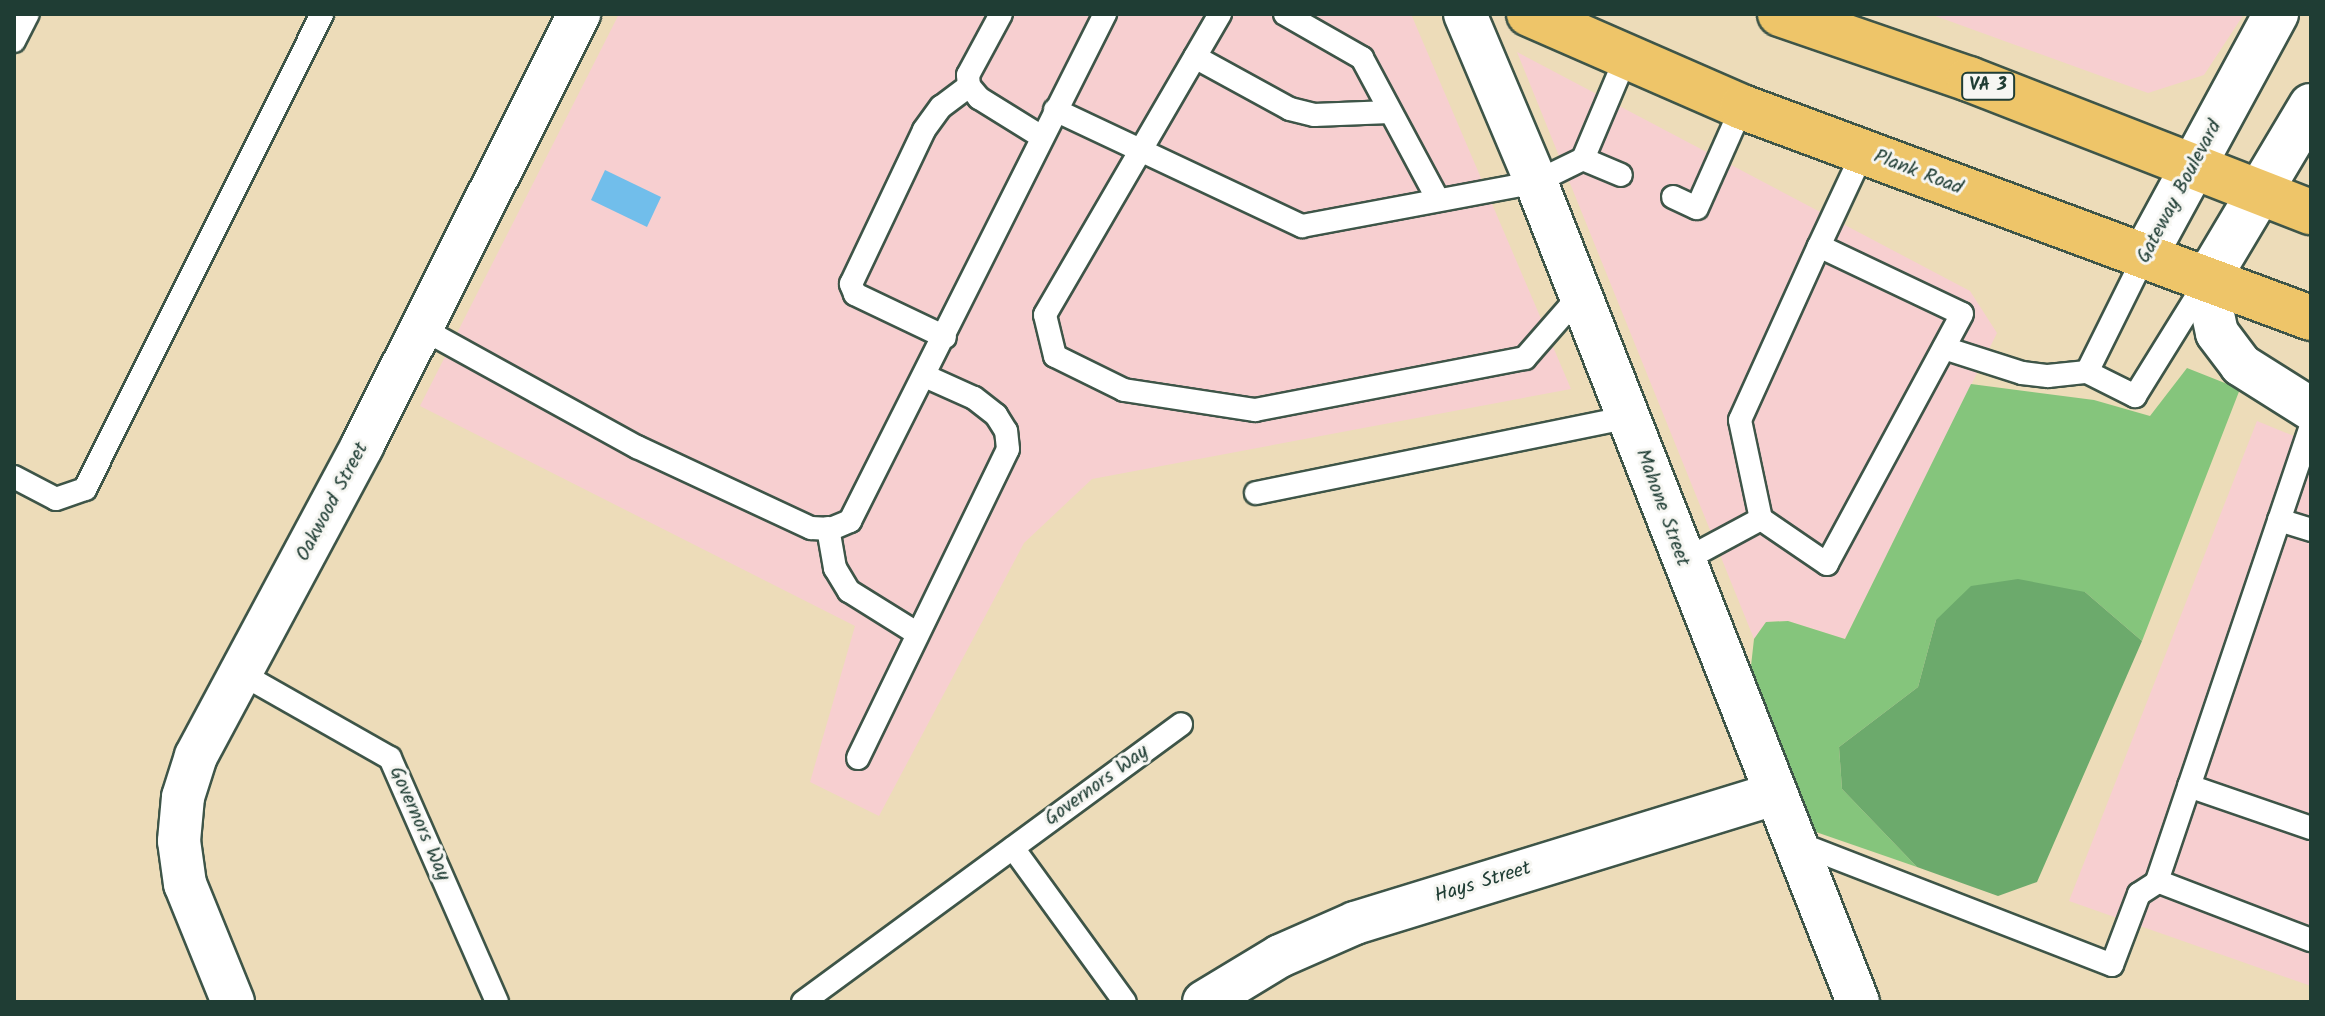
<!DOCTYPE html>
<html>
<head>
<meta charset="utf-8">
<style>
	body { margin:0 }
	#map { position:relative; width:2325px; height:1016px; overflow:hidden; background:#eddcb9; font-family:Kalam,sans-serif }
	div>[style] { position:absolute }
	[style*='--x'] { left:calc(var(--x)*1px); top:calc(var(--y)*1px); width:calc(var(--w)*1px); rotate:calc(var(--a)*1deg) }
	.built>* { inset:0; background:#f7cfd0 }
	.green>* { inset:0; background:#85c57c }
	.forest>* { inset:0; background:#6caa6c }
	.water>* { inset:0; background:#71beeb }
	.roads { filter:drop-shadow(2px 0 #3e5548) drop-shadow(-2px 0 #3e5548) drop-shadow(0 2px #3e5548) drop-shadow(0 -2px #3e5548) }
	.service>* { height:22px; margin:-11px; padding:0 11px; transform-origin:11px; border-radius:11px; background:#fff }
	.minor>* { height:42px; margin:-21px; padding:0 21px; transform-origin:21px; border-radius:21px; background:#fff }
	.tertiary>* { height:44px; margin:-22px; padding:0 22px; transform-origin:22px; border-radius:22px; background:#fff }
	.trunk>* { height:44px; margin:-22px; padding:0 22px; transform-origin:22px; border-radius:22px; background:#eec569 }
	span { translate:-50% -50%; white-space:nowrap; text-align:center; line-height:1.15; -webkit-text-stroke:6px #f6f6f2; paint-order:stroke }
	.shield-label span { padding:2px 6px; background:#f6f6f2; border:2px solid; border-radius:6px; -webkit-text-stroke-width:0 }
	.shield-label { font-size:18px; color:#1f3d34; font-weight:700 }
	.street-label { font-size:20px; color:#1f3d34 }
	.frame { position:absolute; inset:0; border:16px solid #1f3d34; pointer-events:none }
</style>
</head>
<body>
<div id="map">
	<div class="built">
		<i style="clip-path:polygon(619px 14px,1411px 14px,1571px 389px,1092px 479px,1024px 543px,879px 816px,810px 782px,855px 626px,420px 406px)"></i>
		<i style="clip-path:polygon(1930px 14px,2244px 14px,2204px 75px,2148px 93px)"></i>
		<i style="clip-path:polygon(1517px 52px,1970px 291px,1997px 333px,1845px 639px,1788px 621px,1766px 622px,1754px 639px)"></i>
		<i style="clip-path:polygon(2257px 421px,2311px 443px,2311px 986px,2069px 901px)"></i>
	</div>
	<div class="green">
		<i style="clip-path:polygon(2187px 368px,2240px 389px,2142px 641px,2085px 592px,1936px 620px,1918px 687px,1839px 747px,1842px 789px,1917px 867px,1813px 831px,1751px 666px,1754px 639px,1766px 622px,1788px 621px,1845px 639px,1971px 384px,2094px 400px,2150px 416px)"></i>
	</div>
	<div class="forest">
		<i style="clip-path:polygon(2018px 579px,2085px 592px,2142px 641px,2037px 882px,1998px 896px,1917px 867px,1842px 789px,1839px 747px,1918px 687px,1936px 620px,1971px 586px)"></i>
	</div>
	<div class="water">
		<i style="clip-path:polygon(605px 170px,661px 197px,647px 227px,591px 200px)"></i>
	</div>
	<div class="roads">
		<div class="service">
			<i style="--x:1001;--y:14;--w:69;--a:118.4"></i>
			<i style="--x:968;--y:75;--w:11;--a:85"></i>
			<i style="--x:969;--y:86;--w:16;--a:50"></i>
			<i style="--x:979;--y:98;--w:74;--a:31.8"></i>
			<i style="--x:1220;--y:14;--w:348;--a:120.2"></i>
			<i style="--x:1045;--y:315;--w:42;--a:76.3"></i>
			<i style="--x:1055;--y:356;--w:77;--a:26.2"></i>
			<i style="--x:1124;--y:390;--w:133;--a:8.7"></i>
			<i style="--x:1255;--y:410;--w:275;--a:-10.9"></i>
			<i style="--x:1525;--y:358;--w:84;--a:-48.9"></i>
			<i style="--x:1285;--y:14;--w:89;--a:29.7"></i>
			<i style="--x:1362;--y:58;--w:161;--a:61.8"></i>
			<i style="--x:14;--y:41;--w:30;--a:-63"></i>
			<i style="--x:1195;--y:57;--w:108;--a:28.7"></i>
			<i style="--x:1290;--y:109;--w:25;--a:14"></i>
			<i style="--x:1314;--y:115;--w:76;--a:-2.3"></i>
			<i style="--x:1055;--y:110;--w:273;--a:25.2"></i>
			<i style="--x:1302;--y:226;--w:238;--a:-10.6"></i>
			<i style="--x:1536;--y:182;--w:52;--a:-26.1"></i>
			<i style="--x:1583;--y:159;--w:41;--a:22.8"></i>
			<i style="--x:1583;--y:159;--w:111;--a:-67.1"></i>
			<i style="--x:1673;--y:197;--w:26;--a:25"></i>
			<i style="--x:1697;--y:208;--w:111;--a:-66"></i>
			<i style="--x:1819;--y:246;--w:158;--a:25.4"></i>
			<i style="--x:1962;--y:314;--w:284;--a:118.4"></i>
			<i style="--x:1827;--y:564;--w:80;--a:-145.7"></i>
			<i style="--x:1761;--y:519;--w:101;--a:-102"></i>
			<i style="--x:1740;--y:420;--w:191;--a:-65.6"></i>
			<i style="--x:1819;--y:246;--w:104;--a:-64.9"></i>
			<i style="--x:421;--y:328;--w:247;--a:28.9"></i>
			<i style="--x:637;--y:447;--w:192;--a:25"></i>
			<i style="--x:811;--y:528;--w:20;--a:3"></i>
			<i style="--x:831;--y:529;--w:21;--a:-23"></i>
			<i style="--x:850;--y:521;--w:568;--a:-63.3"></i>
			<i style="--x:945;--y:337;--w:100;--a:-154.5"></i>
			<i style="--x:855;--y:294;--w:11;--a:-112"></i>
			<i style="--x:851;--y:284;--w:170;--a:-64.6"></i>
			<i style="--x:924;--y:130;--w:29;--a:-54"></i>
			<i style="--x:941;--y:107;--w:35;--a:-37"></i>
			<i style="--x:1944;--y:348;--w:82;--a:17.8"></i>
			<i style="--x:2022;--y:373;--w:26;--a:7"></i>
			<i style="--x:2048;--y:376;--w:39;--a:-6"></i>
			<i style="--x:2087;--y:372;--w:54;--a:26.6"></i>
			<i style="--x:2135;--y:396;--w:133;--a:-58.2"></i>
			<i style="--x:2087;--y:372;--w:128;--a:-63.6"></i>
			<i style="--x:2311;--y:426;--w:480;--a:108.7"></i>
			<i style="--x:2157;--y:881;--w:165;--a:21"></i>
			<i style="--x:14;--y:477;--w:47;--a:27.6"></i>
			<i style="--x:56;--y:499;--w:31;--a:-19"></i>
			<i style="--x:85;--y:489;--w:531;--a:-63.48"></i>
			<i style="--x:1256;--y:493;--w:381;--a:-11.5"></i>
			<i style="--x:2279;--y:520;--w:34;--a:17"></i>
			<i style="--x:828;--y:528;--w:41;--a:80.1"></i>
			<i style="--x:835;--y:568;--w:27;--a:59"></i>
			<i style="--x:849;--y:591;--w:81;--a:31.9"></i>
			<i style="--x:1681;--y:562;--w:91;--a:-28.3"></i>
			<i style="--x:242;--y:674;--w:170;--a:29.6"></i>
			<i style="--x:390;--y:758;--w:266;--a:66.3"></i>
			<i style="--x:858;--y:758;--w:343;--a:-64.1"></i>
			<i style="--x:1008;--y:449;--w:18;--a:-96"></i>
			<i style="--x:1006;--y:431;--w:19;--a:-122"></i>
			<i style="--x:996;--y:415;--w:28;--a:-142"></i>
			<i style="--x:974;--y:398;--w:54;--a:-155.8"></i>
			<i style="--x:2189;--y:786;--w:129;--a:19"></i>
			<i style="--x:1795;--y:842;--w:340;--a:21.2"></i>
			<i style="--x:2112;--y:965;--w:76;--a:-69.2"></i>
			<i style="--x:2139;--y:894;--w:24;--a:-33"></i>
			<i style="--x:1013;--y:848;--w:190;--a:54"></i>
			<i style="--x:803;--y:1002;--w:469;--a:-36.3"></i>
		</div>
		<div class="minor">
			<i style="--x:1465;--y:14;--w:182;--a:67.1"></i>
			<i style="--x:1536;--y:182;--w:881;--a:68.56"></i>
			<i style="--x:2206;--y:282;--w:52;--a:77.8"></i>
			<i style="--x:2217;--y:333;--w:40;--a:53"></i>
			<i style="--x:2241;--y:365;--w:83;--a:32.2"></i>
			<i style="--x:233;--y:1002;--w:127;--a:-112.1"></i>
			<i style="--x:185;--y:884;--w:43;--a:-97.9"></i>
			<i style="--x:179;--y:841;--w:44;--a:-84.8"></i>
			<i style="--x:183;--y:797;--w:43;--a:-72.4"></i>
			<i style="--x:196;--y:756;--w:352;--a:-61.8"></i>
			<i style="--x:362;--y:446;--w:483;--a:-63.3"></i>
			<i style="--x:1204;--y:1002;--w:89;--a:-31.2"></i>
			<i style="--x:1280;--y:956;--w:82;--a:-23.7"></i>
			<i style="--x:1355;--y:923;--w:439;--a:-17.1"></i>
		</div>
		<div class="tertiary">
			<i style="--x:2144;--y:257;--w:277;--a:-61.5"></i>
			<i style="--x:2206;--y:282;--w:205;--a:-59.2"></i>
		</div>
		<div class="trunk">
			<i style="--x:1529;--y:14;--w:232;--a:23.6"></i>
			<i style="--x:1742;--y:107;--w:607;--a:20.35"></i>
			<i style="--x:1780;--y:14;--w:200;--a:19"></i>
			<i style="--x:1969;--y:79;--w:367;--a:21.3"></i>
		</div>
	</div>
	<div class="shield-label">
		<span style="left:1988px;top:86px">VA 3</span>
	</div>
	<div class="street-label">
		<span style="left:1918px;top:173px;rotate:21deg">Plank Road</span>
		<span style="left:2180px;top:192px;rotate:-62deg">Gateway Boulevard</span>
		<span style="left:333px;top:502px;rotate:-62deg">Oakwood Street</span>
		<span style="left:1662px;top:508px;rotate:70deg">Mahone Street</span>
		<span style="left:1097px;top:786px;rotate:-36deg">Governors Way</span>
		<span style="left:419px;top:824px;rotate:66deg">Governors Way</span>
		<span style="left:1483px;top:883px;rotate:-17deg">Hays Street</span>
	</div>
	<div class="frame"></div>
</div>
</body>
</html>
